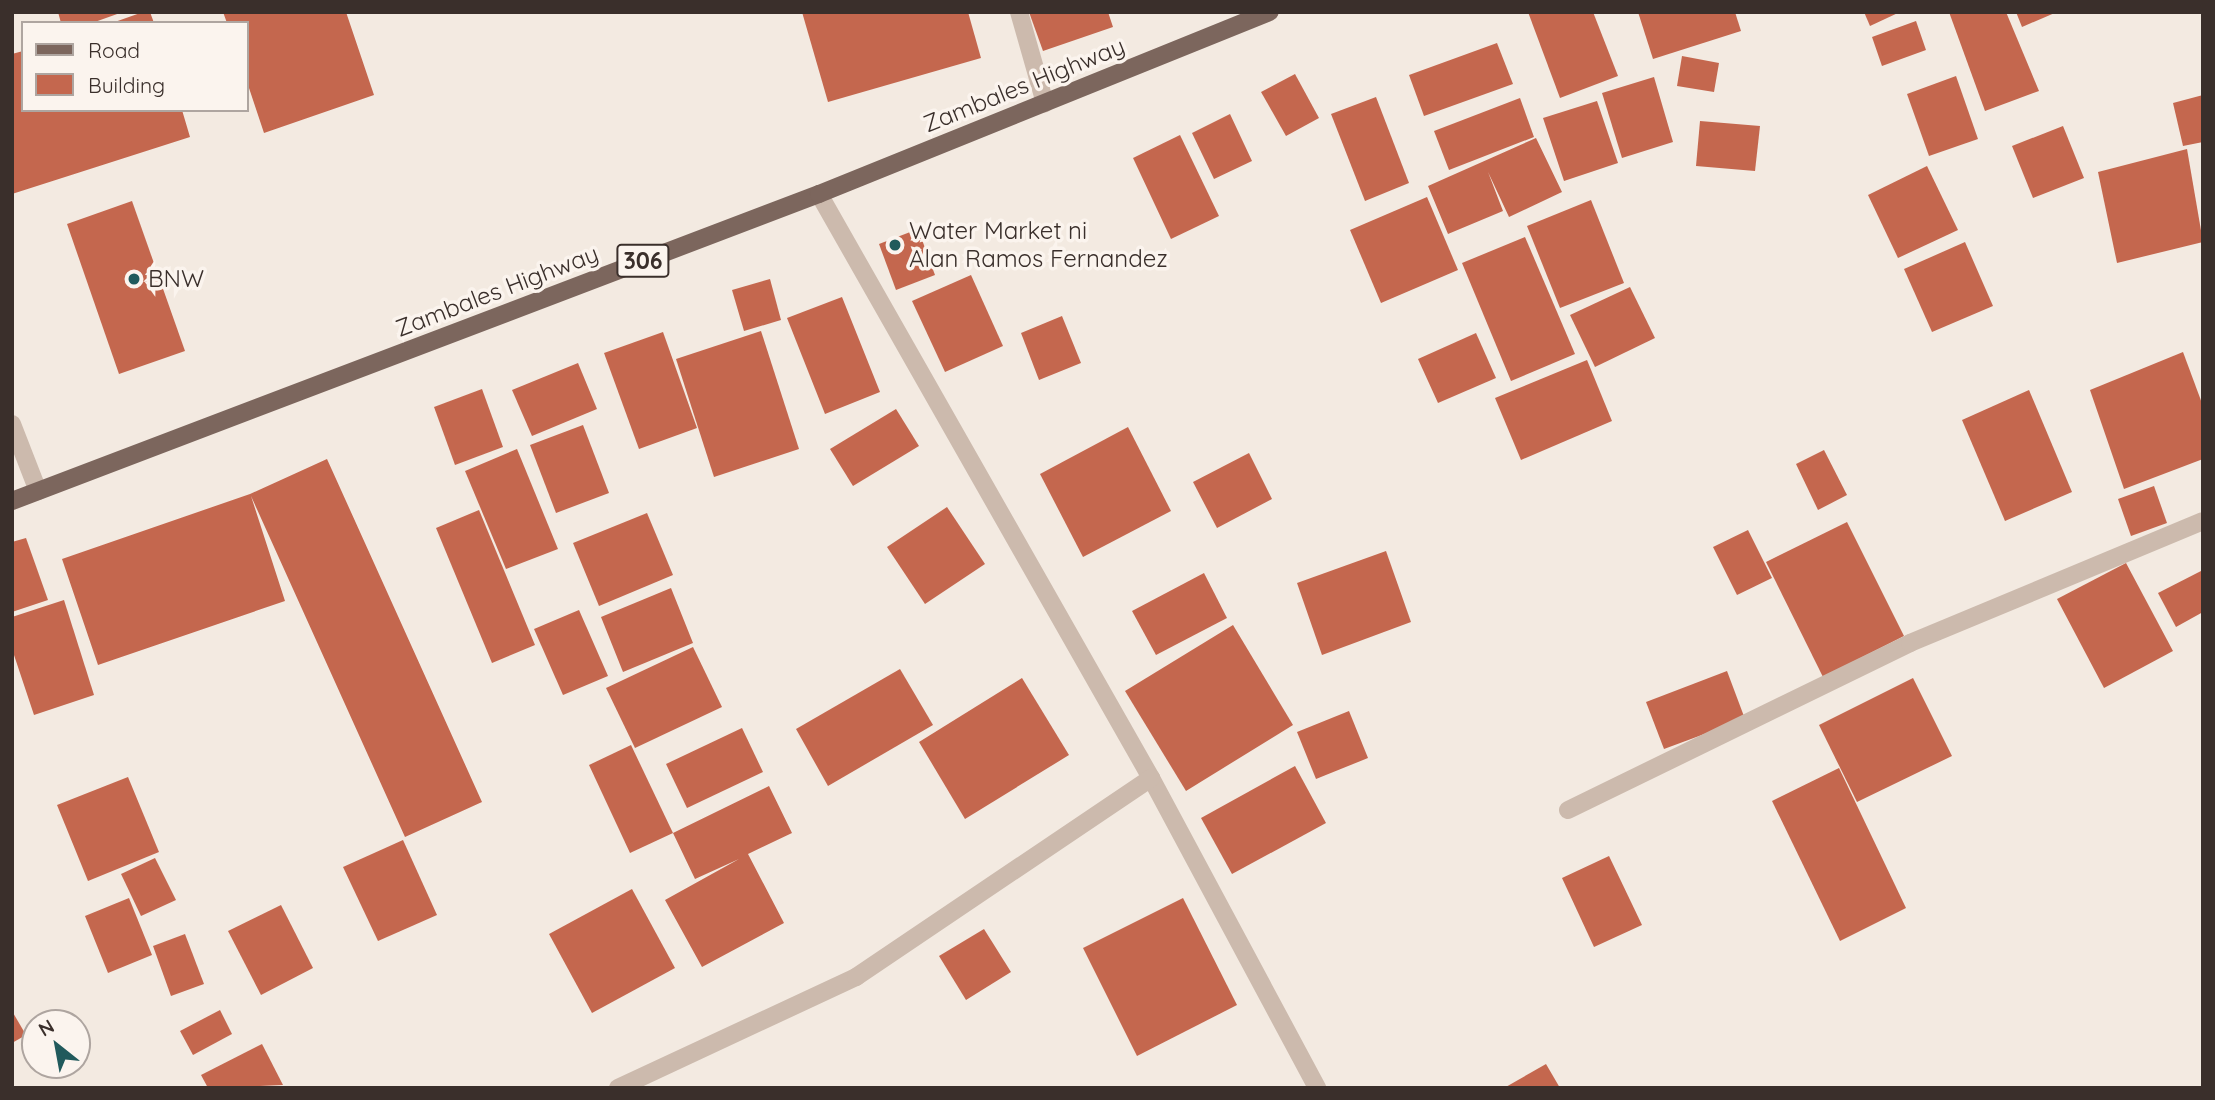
<!DOCTYPE html>
<html>
<head>
<meta charset="utf-8">
<style>
	body { margin:0 }
	#map { position:relative; width:2215px; height:1100px; overflow:hidden; background:#f3eae1; font-family:Quicksand,sans-serif }
	div>[style] { position:absolute }
	[style*='--x'] { left:calc(var(--x)*1px); top:calc(var(--y)*1px); width:calc(var(--w)*1px); rotate:calc(var(--a)*1deg) }
	.building>* { inset:0; background:#c4674e }
	.street>* { height:18px; margin:-9px; padding:0 9px; transform-origin:9px; border-radius:9px; background:#ccbaad }
	.primary>* { height:18px; margin:-9px; padding:0 9px; transform-origin:9px; border-radius:9px; background:#7c665d }
	.dots>* { width:19px; height:19px; translate:-50% -50%; box-sizing:border-box; border:4px solid #fbf4ee; border-radius:50% }
	span { translate:-50% -50%; white-space:nowrap; text-align:center; line-height:1.15; -webkit-text-stroke:7px #fbf4ee; paint-order:stroke }
	.shield-label span { padding:2px 5px; background:#fbf4ee; border:2px solid; border-radius:5px; -webkit-text-stroke-width:0 }
	.shield-label { font-size:23px; color:#3a2f2b; font-weight:700 }
	.street-label { font-size:24px; color:#3a2f2b }
	.poi-label { font-size:24px; color:#3a2f2b }
	.left { translate:0 -50%; text-align:left }
	.frame { position:absolute; inset:0; border:14px solid #3a2f2b; pointer-events:none }
	.legend { position:absolute; left:21px; top:21px; width:228px; height:91px; box-sizing:border-box; background:#fbf4ee; border:2px solid #aea5a0; margin:0; padding:9px 12px; list-style:none; font-size:21px; color:#3a2f2b }
	.legend li { display:flex; align-items:center; gap:14px; height:35px }
	.legend b { width:35px; border:2px solid #aea5a0 }
	.north { position:absolute; left:21px; top:1009px; width:70px; height:70px; box-sizing:border-box; background:#fbf4ee; border:2px solid #aea5a0; border-radius:50%; rotate:329deg; font-size:19px; font-weight:700; line-height:28px; text-align:center; color:#3a2f2b }
	.north::after { content:''; display:block; margin:auto; width:24px; height:32px; background:#215a5c; clip-path:polygon(50% 0,100% 100%,50% 72%,0 100%) }
</style>
</head>
<body>
<div id="map">
	<div class="building">
		<i style="clip-path:polygon(58px 12px,120px 12px,120px 13px,92px 23px,61px 23px)"></i>
		<i style="clip-path:polygon(150px 12px,154px 23px,112px 23px,143px 12px)"></i>
		<i style="clip-path:polygon(223px 12px,346px 12px,374px 95px,264px 133px,247px 82px,247px 23px,227px 23px)"></i>
		<i style="clip-path:polygon(802px 12px,968px 12px,981px 58px,828px 102px)"></i>
		<i style="clip-path:polygon(1029px 12px,1108px 12px,1113px 27px,1043px 51px)"></i>
		<i style="clip-path:polygon(1528px 12px,1593px 12px,1618px 76px,1560px 98px)"></i>
		<i style="clip-path:polygon(1638px 12px,1735px 12px,1741px 31px,1653px 59px)"></i>
		<i style="clip-path:polygon(1864px 12px,1900px 12px,1870px 26px)"></i>
		<i style="clip-path:polygon(1949px 12px,2006px 12px,2039px 91px,1985px 111px)"></i>
		<i style="clip-path:polygon(2016px 12px,2057px 12px,2022px 27px)"></i>
		<i style="clip-path:polygon(1916px 21px,1926px 50px,1882px 66px,1872px 37px)"></i>
		<i style="clip-path:polygon(1497px 43px,1513px 84px,1424px 116px,1409px 75px)"></i>
		<i style="clip-path:polygon(23px 51px,23px 110px,182px 110px,190px 137px,12px 194px,12px 54px)"></i>
		<i style="clip-path:polygon(1682px 56px,1719px 63px,1714px 92px,1677px 86px)"></i>
		<i style="clip-path:polygon(1295px 74px,1319px 118px,1286px 136px,1261px 92px)"></i>
		<i style="clip-path:polygon(1956px 76px,1978px 139px,1929px 156px,1907px 94px)"></i>
		<i style="clip-path:polygon(1654px 77px,1673px 142px,1622px 158px,1602px 93px)"></i>
		<i style="clip-path:polygon(2203px 95px,2203px 142px,2183px 146px,2173px 103px)"></i>
		<i style="clip-path:polygon(1376px 97px,1409px 183px,1365px 201px,1331px 114px)"></i>
		<i style="clip-path:polygon(1520px 98px,1534px 137px,1449px 170px,1434px 131px)"></i>
		<i style="clip-path:polygon(1597px 101px,1618px 163px,1564px 181px,1543px 118px)"></i>
		<i style="clip-path:polygon(1230px 114px,1252px 161px,1214px 179px,1192px 133px)"></i>
		<i style="clip-path:polygon(1700px 121px,1760px 126px,1755px 171px,1696px 166px)"></i>
		<i style="clip-path:polygon(2063px 126px,2084px 178px,2033px 198px,2012px 146px)"></i>
		<i style="clip-path:polygon(1180px 135px,1219px 216px,1171px 239px,1133px 158px)"></i>
		<i style="clip-path:polygon(1536px 138px,1562px 192px,1509px 217px,1488px 172px,1503px 211px,1448px 234px,1428px 186px)"></i>
		<i style="clip-path:polygon(2187px 149px,2203px 242px,2117px 263px,2098px 172px)"></i>
		<i style="clip-path:polygon(1927px 166px,1958px 230px,1898px 258px,1868px 195px)"></i>
		<i style="clip-path:polygon(1427px 197px,1458px 270px,1381px 303px,1350px 230px)"></i>
		<i style="clip-path:polygon(1591px 200px,1624px 283px,1560px 308px,1527px 226px)"></i>
		<i style="clip-path:polygon(132px 201px,185px 351px,119px 374px,67px 224px)"></i>
		<i style="clip-path:polygon(918px 229px,935px 275px,896px 290px,879px 244px)"></i>
		<i style="clip-path:polygon(1525px 237px,1575px 354px,1511px 381px,1462px 263px)"></i>
		<i style="clip-path:polygon(1965px 242px,1993px 306px,1932px 332px,1904px 269px)"></i>
		<i style="clip-path:polygon(971px 275px,1003px 346px,945px 372px,912px 301px)"></i>
		<i style="clip-path:polygon(770px 279px,781px 320px,744px 331px,732px 290px)"></i>
		<i style="clip-path:polygon(1630px 287px,1655px 338px,1595px 367px,1570px 315px)"></i>
		<i style="clip-path:polygon(842px 297px,880px 392px,825px 414px,787px 318px)"></i>
		<i style="clip-path:polygon(1062px 316px,1081px 363px,1039px 380px,1021px 333px)"></i>
		<i style="clip-path:polygon(761px 331px,799px 449px,714px 477px,676px 359px)"></i>
		<i style="clip-path:polygon(663px 332px,697px 428px,639px 449px,604px 353px)"></i>
		<i style="clip-path:polygon(1476px 333px,1496px 378px,1438px 403px,1418px 359px)"></i>
		<i style="clip-path:polygon(2183px 352px,2203px 406px,2203px 459px,2124px 489px,2090px 390px)"></i>
		<i style="clip-path:polygon(1587px 360px,1612px 421px,1521px 460px,1495px 398px)"></i>
		<i style="clip-path:polygon(578px 363px,597px 409px,532px 436px,512px 390px)"></i>
		<i style="clip-path:polygon(482px 389px,503px 447px,455px 465px,434px 407px)"></i>
		<i style="clip-path:polygon(2029px 390px,2072px 492px,2005px 521px,1962px 420px)"></i>
		<i style="clip-path:polygon(896px 409px,919px 446px,853px 486px,830px 449px)"></i>
		<i style="clip-path:polygon(583px 425px,609px 493px,556px 513px,530px 445px)"></i>
		<i style="clip-path:polygon(1128px 427px,1171px 511px,1083px 557px,1040px 474px)"></i>
		<i style="clip-path:polygon(517px 449px,558px 549px,506px 569px,465px 471px)"></i>
		<i style="clip-path:polygon(1824px 450px,1847px 495px,1818px 510px,1796px 464px)"></i>
		<i style="clip-path:polygon(1249px 453px,1272px 499px,1217px 528px,1193px 482px)"></i>
		<i style="clip-path:polygon(327px 459px,482px 802px,405px 837px,251px 496px,285px 601px,98px 665px,62px 559px,250px 494px)"></i>
		<i style="clip-path:polygon(2154px 486px,2167px 523px,2131px 536px,2118px 499px)"></i>
		<i style="clip-path:polygon(947px 507px,985px 564px,925px 604px,887px 547px)"></i>
		<i style="clip-path:polygon(479px 510px,535px 645px,492px 663px,436px 528px)"></i>
		<i style="clip-path:polygon(647px 513px,673px 575px,599px 606px,573px 543px)"></i>
		<i style="clip-path:polygon(1847px 522px,1904px 636px,1823px 677px,1766px 562px)"></i>
		<i style="clip-path:polygon(1748px 530px,1772px 578px,1737px 595px,1713px 547px)"></i>
		<i style="clip-path:polygon(26px 538px,48px 600px,12px 612px,12px 542px)"></i>
		<i style="clip-path:polygon(1386px 551px,1411px 622px,1322px 655px,1297px 583px)"></i>
		<i style="clip-path:polygon(2126px 563px,2173px 651px,2104px 688px,2057px 599px)"></i>
		<i style="clip-path:polygon(2201px 571px,2203px 612px,2176px 627px,2158px 593px)"></i>
		<i style="clip-path:polygon(1204px 573px,1227px 618px,1156px 655px,1132px 611px)"></i>
		<i style="clip-path:polygon(671px 588px,693px 643px,623px 672px,601px 617px)"></i>
		<i style="clip-path:polygon(64px 600px,94px 695px,34px 715px,12px 649px,12px 617px)"></i>
		<i style="clip-path:polygon(579px 610px,608px 676px,563px 695px,534px 629px)"></i>
		<i style="clip-path:polygon(1233px 625px,1293px 725px,1186px 791px,1125px 691px)"></i>
		<i style="clip-path:polygon(693px 647px,722px 707px,635px 748px,606px 688px)"></i>
		<i style="clip-path:polygon(900px 669px,933px 725px,828px 786px,796px 729px)"></i>
		<i style="clip-path:polygon(1727px 671px,1745px 719px,1664px 749px,1646px 702px)"></i>
		<i style="clip-path:polygon(1022px 678px,1069px 755px,965px 819px,919px 742px)"></i>
		<i style="clip-path:polygon(1913px 678px,1952px 756px,1857px 802px,1819px 725px)"></i>
		<i style="clip-path:polygon(1349px 711px,1368px 758px,1316px 779px,1297px 732px)"></i>
		<i style="clip-path:polygon(742px 728px,763px 772px,687px 808px,666px 764px)"></i>
		<i style="clip-path:polygon(631px 745px,673px 833px,630px 853px,589px 765px)"></i>
		<i style="clip-path:polygon(1295px 766px,1326px 823px,1232px 874px,1201px 818px)"></i>
		<i style="clip-path:polygon(1839px 768px,1906px 908px,1840px 941px,1772px 801px)"></i>
		<i style="clip-path:polygon(128px 777px,159px 852px,88px 881px,57px 805px)"></i>
		<i style="clip-path:polygon(769px 786px,792px 833px,748px 854px,784px 923px,702px 967px,665px 900px,739px 859px,695px 879px,673px 833px)"></i>
		<i style="clip-path:polygon(403px 840px,437px 915px,378px 941px,343px 867px)"></i>
		<i style="clip-path:polygon(1609px 856px,1642px 925px,1594px 947px,1562px 878px)"></i>
		<i style="clip-path:polygon(155px 858px,176px 900px,141px 916px,121px 874px)"></i>
		<i style="clip-path:polygon(632px 889px,675px 968px,592px 1013px,549px 934px)"></i>
		<i style="clip-path:polygon(129px 898px,152px 955px,108px 973px,85px 916px)"></i>
		<i style="clip-path:polygon(1183px 898px,1237px 1005px,1137px 1056px,1083px 948px)"></i>
		<i style="clip-path:polygon(281px 905px,313px 968px,261px 995px,228px 931px)"></i>
		<i style="clip-path:polygon(984px 929px,1011px 972px,966px 1000px,939px 956px)"></i>
		<i style="clip-path:polygon(185px 934px,204px 984px,171px 996px,153px 946px)"></i>
		<i style="clip-path:polygon(220px 1010px,232px 1034px,193px 1055px,180px 1031px)"></i>
		<i style="clip-path:polygon(12px 1011px,26px 1035px,12px 1043px)"></i>
		<i style="clip-path:polygon(262px 1044px,283px 1085px,208px 1088px,201px 1075px)"></i>
		<i style="clip-path:polygon(1546px 1064px,1560px 1088px,1504px 1088px)"></i>
	</div>
	<div class="street">
		<i style="--x:1019;--y:12;--w:95;--a:74.1"></i>
		<i style="--x:819;--y:194;--w:672;--a:60.38"></i>
		<i style="--x:1151;--y:778;--w:352;--a:61.8"></i>
		<i style="--x:12;--y:424;--w:72;--a:68.8"></i>
		<i style="--x:1568;--y:810;--w:381;--a:-26"></i>
		<i style="--x:1910;--y:643;--w:317;--a:-22.6"></i>
		<i style="--x:618;--y:1088;--w:263;--a:-25"></i>
		<i style="--x:856;--y:977;--w:356;--a:-34"></i>
	</div>
	<div class="primary">
		<i style="--x:12;--y:501;--w:863;--a:-20.83"></i>
		<i style="--x:819;--y:194;--w:486;--a:-22"></i>
	</div>
	<div class="dots">
		<i style="left:895px;top:245px;background:#215a5c"></i>
		<i style="left:134px;top:279px;background:#215a5c"></i>
	</div>
	<div class="shield-label">
		<span style="left:643px;top:261px">306</span>
	</div>
	<div class="street-label">
		<span style="left:1024px;top:85px;rotate:-22deg">Zambales Highway</span>
		<span style="left:497px;top:291px;rotate:-21deg">Zambales Highway</span>
	</div>
	<div class="poi-label">
		<span class="left" style="left:909px;top:245px">Water Market ni<br>Alan Ramos Fernandez</span>
		<span class="left" style="left:148px;top:279px">BNW</span>
	</div>
	<div class="frame"></div>
	<ul class="legend">
	<li><b style="height:9px;background:#7c665d"></b>Road</li>
	<li><b style="height:19px;background:#c4674e"></b>Building</li>
	</ul>
	<div class="north">N</div>
</div>
</body>
</html>
